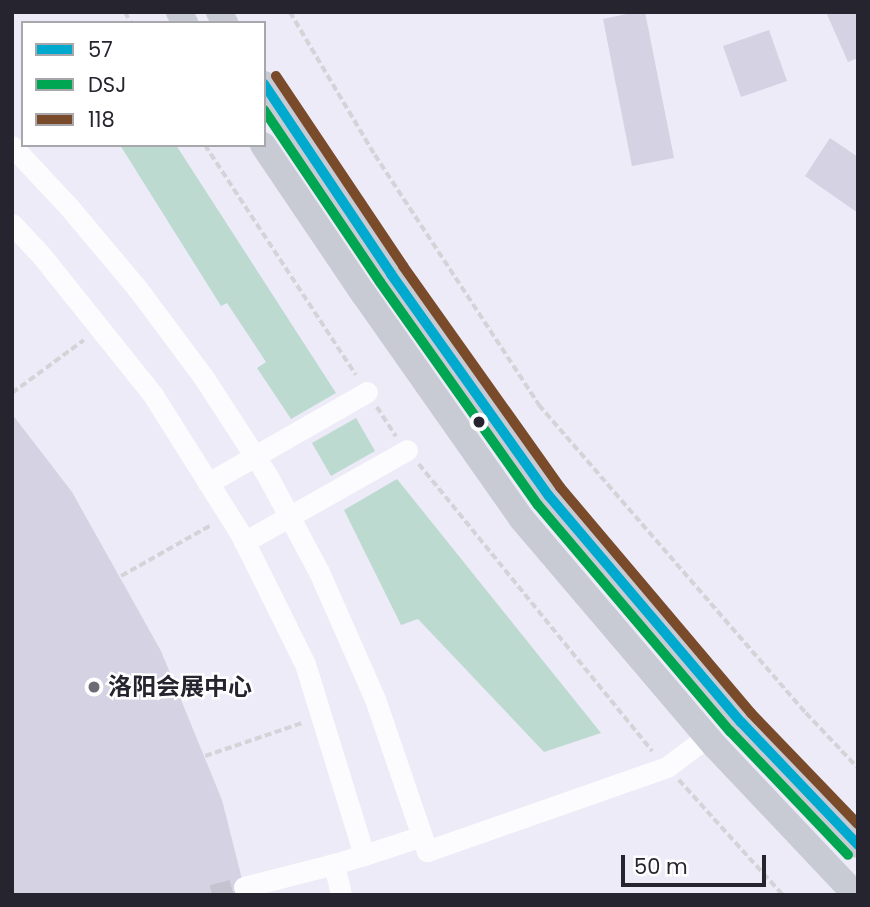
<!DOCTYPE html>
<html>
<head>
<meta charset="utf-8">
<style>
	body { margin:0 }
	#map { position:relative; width:870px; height:907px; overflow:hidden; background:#ecebf7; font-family:Poppins,"Noto Sans SC",sans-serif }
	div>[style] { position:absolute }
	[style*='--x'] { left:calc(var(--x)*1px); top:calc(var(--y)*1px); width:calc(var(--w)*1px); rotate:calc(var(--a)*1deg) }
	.green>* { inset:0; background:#bddad1 }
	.building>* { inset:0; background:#d4d2e3 }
	.minor-tunnel>* { height:21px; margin-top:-10.5px; transform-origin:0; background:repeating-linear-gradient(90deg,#c4c3cf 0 21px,transparent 0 31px) }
	.path>* { height:3.5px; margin-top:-1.75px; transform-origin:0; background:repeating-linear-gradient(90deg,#d4d3d8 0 7px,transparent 0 10.5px) }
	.minor>* { height:21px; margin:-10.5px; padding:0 10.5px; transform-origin:10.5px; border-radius:10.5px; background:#fcfcfe }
	.major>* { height:26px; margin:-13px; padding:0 13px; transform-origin:13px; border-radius:13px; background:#c8cbd3 }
	.bus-1>* { height:10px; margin:-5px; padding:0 5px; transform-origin:5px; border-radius:5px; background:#00a9ce }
	.bus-2>* { height:10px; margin:-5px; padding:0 5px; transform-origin:5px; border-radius:5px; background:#00a651 }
	.bus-3>* { height:10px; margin:-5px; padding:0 5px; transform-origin:5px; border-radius:5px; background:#7a4b2a }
	.dots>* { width:19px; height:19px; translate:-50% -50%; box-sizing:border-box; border:4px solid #fff; border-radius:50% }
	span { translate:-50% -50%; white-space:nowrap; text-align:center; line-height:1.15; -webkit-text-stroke:5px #fff; paint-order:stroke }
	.poi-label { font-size:24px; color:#26242f; font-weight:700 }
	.left { translate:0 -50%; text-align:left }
	.frame { position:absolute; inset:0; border:14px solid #26242f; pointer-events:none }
	.legend { position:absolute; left:21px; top:21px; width:245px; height:126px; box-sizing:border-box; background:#fff; border:2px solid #a8a7ac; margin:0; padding:9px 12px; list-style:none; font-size:21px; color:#26242f }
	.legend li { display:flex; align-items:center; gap:14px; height:35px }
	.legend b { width:35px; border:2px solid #a8a7ac }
	.scale { position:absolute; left:621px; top:855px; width:145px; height:32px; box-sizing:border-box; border:4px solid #26242f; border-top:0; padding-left:9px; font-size:21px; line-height:24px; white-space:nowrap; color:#26242f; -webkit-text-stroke:5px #fff; paint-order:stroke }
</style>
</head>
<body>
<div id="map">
	<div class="green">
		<i style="clip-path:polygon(120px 145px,176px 145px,336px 393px,291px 419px,257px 368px,266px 362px,227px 303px,221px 306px)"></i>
		<i style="clip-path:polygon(356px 418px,375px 451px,331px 476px,312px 443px)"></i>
		<i style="clip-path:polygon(397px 479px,601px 733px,544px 752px,418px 619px,401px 625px,344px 510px)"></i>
	</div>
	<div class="building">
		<i style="clip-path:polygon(636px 12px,645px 12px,674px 158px,632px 166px,603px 19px)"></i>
		<i style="clip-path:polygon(826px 12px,858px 12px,858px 58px,848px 62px)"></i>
		<i style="clip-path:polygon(769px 30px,787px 81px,741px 97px,723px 46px)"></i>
		<i style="clip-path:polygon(830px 138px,858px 157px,858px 213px,805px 176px)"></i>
		<i style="clip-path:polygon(12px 414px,72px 492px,161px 651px,222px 800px,246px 895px,12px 895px)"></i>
	</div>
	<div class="minor-tunnel">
		<i style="--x:212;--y:895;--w:33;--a:-14"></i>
	</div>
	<div class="path">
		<i style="--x:125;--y:12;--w:13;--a:61"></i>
		<i style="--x:290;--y:12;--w:166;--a:59.3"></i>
		<i style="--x:375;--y:155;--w:299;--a:56.7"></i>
		<i style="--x:539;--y:405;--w:408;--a:49.1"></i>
		<i style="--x:806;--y:713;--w:76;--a:46.6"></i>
		<i style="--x:205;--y:145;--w:275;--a:56.7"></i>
		<i style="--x:12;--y:393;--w:89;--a:-36.4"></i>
		<i style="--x:377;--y:407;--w:35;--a:57"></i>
		<i style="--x:419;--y:464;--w:370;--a:50.9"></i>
		<i style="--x:121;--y:576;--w:103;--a:-29.5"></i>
		<i style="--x:205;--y:756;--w:102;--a:-18.8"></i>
		<i style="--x:679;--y:780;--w:155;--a:47.9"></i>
	</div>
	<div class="minor">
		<i style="--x:12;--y:146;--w:83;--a:46.9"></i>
		<i style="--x:69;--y:207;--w:106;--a:50"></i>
		<i style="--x:137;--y:288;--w:112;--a:53.3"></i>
		<i style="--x:204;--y:378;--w:116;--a:57"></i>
		<i style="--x:267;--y:475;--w:110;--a:61.8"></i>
		<i style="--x:319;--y:572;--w:139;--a:66.2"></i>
		<i style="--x:375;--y:699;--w:161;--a:71.1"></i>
		<i style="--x:427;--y:851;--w:254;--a:-19.3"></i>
		<i style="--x:667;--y:767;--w:50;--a:-36.9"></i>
		<i style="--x:12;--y:224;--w:42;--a:46.9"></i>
		<i style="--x:41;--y:255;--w:179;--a:51.3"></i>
		<i style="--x:153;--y:395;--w:165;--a:57.8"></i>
		<i style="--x:241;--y:535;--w:144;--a:63.6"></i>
		<i style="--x:305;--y:664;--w:200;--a:72.8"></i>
		<i style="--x:364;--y:855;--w:31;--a:163"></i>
		<i style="--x:334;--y:864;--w:32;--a:77"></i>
		<i style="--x:208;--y:483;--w:183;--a:-29.8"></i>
		<i style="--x:244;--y:542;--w:187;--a:-29.4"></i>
		<i style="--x:364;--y:855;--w:61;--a:-18.1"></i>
		<i style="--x:244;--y:887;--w:93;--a:-14.3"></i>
	</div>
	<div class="major">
		<i style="--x:179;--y:12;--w:13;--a:61"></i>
		<i style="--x:219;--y:12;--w:13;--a:61"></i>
		<i style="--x:264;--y:84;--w:229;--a:56.2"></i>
		<i style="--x:391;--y:274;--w:272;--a:54.6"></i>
		<i style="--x:549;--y:496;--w:297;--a:49.7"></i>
		<i style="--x:741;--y:722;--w:170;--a:46.4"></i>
		<i style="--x:263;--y:145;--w:179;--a:56"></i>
		<i style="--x:363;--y:293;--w:275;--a:54.9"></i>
		<i style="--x:521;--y:518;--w:299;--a:49.6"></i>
		<i style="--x:715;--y:746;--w:205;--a:46.6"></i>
	</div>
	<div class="bus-1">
		<i style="--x:264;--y:84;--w:229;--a:56.2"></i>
		<i style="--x:391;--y:274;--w:272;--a:54.6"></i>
		<i style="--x:549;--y:496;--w:297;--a:49.7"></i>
		<i style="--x:741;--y:722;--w:170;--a:46.4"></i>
	</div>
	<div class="bus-2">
		<i style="--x:264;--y:110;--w:207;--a:56"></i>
		<i style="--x:380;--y:282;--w:273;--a:54.7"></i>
		<i style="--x:538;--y:505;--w:297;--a:49.7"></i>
		<i style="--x:730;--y:731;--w:171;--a:46.4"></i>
	</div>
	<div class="bus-3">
		<i style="--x:276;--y:76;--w:229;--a:56.2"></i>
		<i style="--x:403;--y:266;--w:271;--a:54.6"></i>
		<i style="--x:560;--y:487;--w:296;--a:49.8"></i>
		<i style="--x:751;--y:713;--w:154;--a:46.1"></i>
	</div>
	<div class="dots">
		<i style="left:479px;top:422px;background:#26242f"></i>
		<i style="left:94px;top:687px;background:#6b6a75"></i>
	</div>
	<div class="poi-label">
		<span class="left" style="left:108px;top:687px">洛阳会展中心</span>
	</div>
	<div class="frame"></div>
	<ul class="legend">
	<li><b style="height:9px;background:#00a9ce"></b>57</li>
	<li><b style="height:9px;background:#00a651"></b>DSJ</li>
	<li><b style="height:9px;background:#7a4b2a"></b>118</li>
	</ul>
	<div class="scale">50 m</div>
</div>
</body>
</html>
